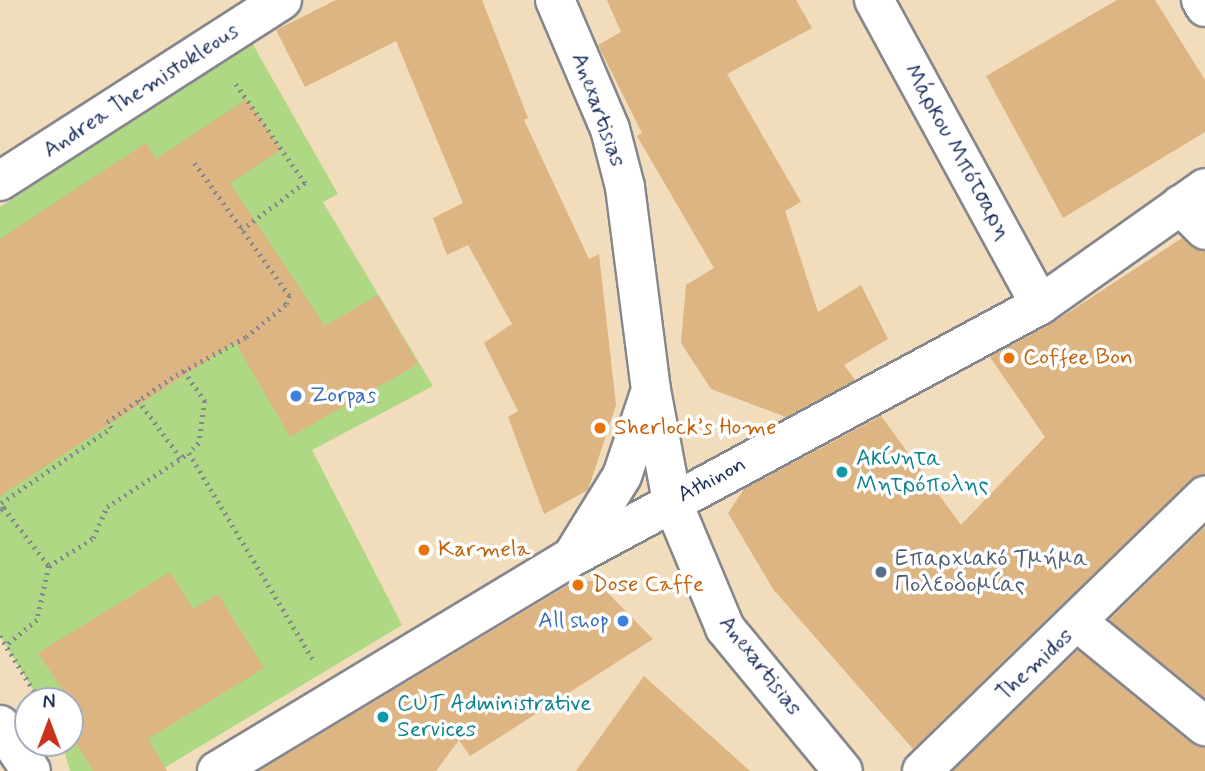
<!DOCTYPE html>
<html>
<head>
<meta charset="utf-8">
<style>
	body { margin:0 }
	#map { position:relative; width:1205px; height:771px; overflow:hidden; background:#f1dcbc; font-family:Mynerve,sans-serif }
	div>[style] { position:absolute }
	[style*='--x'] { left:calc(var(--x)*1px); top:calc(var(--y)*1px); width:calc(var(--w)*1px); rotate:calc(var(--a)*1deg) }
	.green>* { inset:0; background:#aed883 }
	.building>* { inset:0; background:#ddb583 }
	.path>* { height:4.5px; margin-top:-2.25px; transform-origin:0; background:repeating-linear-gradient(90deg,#86868d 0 2px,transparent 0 7px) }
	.roads { filter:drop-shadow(2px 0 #86868d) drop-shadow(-2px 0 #86868d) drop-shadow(0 2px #86868d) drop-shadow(0 -2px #86868d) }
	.minor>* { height:38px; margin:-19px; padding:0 19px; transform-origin:19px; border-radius:19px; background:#fff }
	.dots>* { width:19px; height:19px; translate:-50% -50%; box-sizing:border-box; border:4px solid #fff; border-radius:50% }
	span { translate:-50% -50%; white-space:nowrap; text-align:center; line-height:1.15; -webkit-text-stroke:7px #fff; paint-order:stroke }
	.street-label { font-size:23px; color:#1b2f5e }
	.food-label { font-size:23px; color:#c56008 }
	.left { translate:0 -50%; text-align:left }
	.shop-label { font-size:23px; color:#366cbe }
	.right { translate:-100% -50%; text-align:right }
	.culture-label { font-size:23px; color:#0d838f }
	.service-label { font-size:23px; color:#4e5e75 }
	.north { position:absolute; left:14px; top:687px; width:70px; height:70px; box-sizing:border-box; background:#fff; border:2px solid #a4acbf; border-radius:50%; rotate:0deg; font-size:19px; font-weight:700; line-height:28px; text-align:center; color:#1b2f5e }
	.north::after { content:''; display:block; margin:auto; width:24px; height:32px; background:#c8321e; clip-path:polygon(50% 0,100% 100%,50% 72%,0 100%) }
</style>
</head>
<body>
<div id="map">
	<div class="green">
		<i style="clip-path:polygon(252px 43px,338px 194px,323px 202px,433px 386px,312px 450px,402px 625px,159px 771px,70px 771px,62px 743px,70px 743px,70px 701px,40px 701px,0 636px,0 207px)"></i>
	</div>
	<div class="building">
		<i style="clip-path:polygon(336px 0,482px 0,528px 118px,524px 120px,589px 259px,599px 254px,616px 405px,588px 490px,544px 514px,508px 417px,518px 411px,484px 343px,512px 324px,468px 245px,447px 255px,433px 218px,463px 203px,396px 41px,305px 87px,276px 30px)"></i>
		<i style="clip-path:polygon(607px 0,796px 0,812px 28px,727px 74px,801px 202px,785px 211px,818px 312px,861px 285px,888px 339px,844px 365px,855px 380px,786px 417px,711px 389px,681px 343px,686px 285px,714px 268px,637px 136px,642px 133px,598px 45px,621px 32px)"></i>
		<i style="clip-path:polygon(1117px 0,1155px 0,1205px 80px,1205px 132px,1063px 218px,986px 76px)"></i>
		<i style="clip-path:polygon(247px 99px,281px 150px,230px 183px,325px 326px,378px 295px,418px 364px,290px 437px,235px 342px,0 496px,0 239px,146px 143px,156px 159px)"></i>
		<i style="clip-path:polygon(1182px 238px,1205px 251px,1205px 475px,1190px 480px,913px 749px,773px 589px,728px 513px,744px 489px,881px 416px,961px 525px,1045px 437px,990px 357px,1051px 324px)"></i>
		<i style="clip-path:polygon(1205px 527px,1205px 698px,1109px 620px)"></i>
		<i style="clip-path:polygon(170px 572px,193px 609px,218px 594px,264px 668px,148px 739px,167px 771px,93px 771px,70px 733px,70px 701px,38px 653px)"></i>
		<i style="clip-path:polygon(575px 581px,596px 581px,653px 639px,470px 756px,459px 740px,436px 771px,259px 771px)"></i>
		<i style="clip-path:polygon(1078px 650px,1191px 743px,1205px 747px,1205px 771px,953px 771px)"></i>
		<i style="clip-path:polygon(644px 676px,750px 771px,576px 771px)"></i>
	</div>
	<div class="path">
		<i style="--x:236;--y:84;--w:121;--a:55.1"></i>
		<i style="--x:305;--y:183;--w:79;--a:143.3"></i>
		<i style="--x:184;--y:371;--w:37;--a:55"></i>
		<i style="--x:205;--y:401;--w:42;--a:98.1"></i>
		<i style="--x:199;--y:443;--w:14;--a:135"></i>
		<i style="--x:138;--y:400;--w:72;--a:53.4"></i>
		<i style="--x:4;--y:508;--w:6;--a:-121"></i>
		<i style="--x:1;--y:503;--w:133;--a:-34.3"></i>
		<i style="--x:111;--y:428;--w:7;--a:-124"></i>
		<i style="--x:107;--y:422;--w:83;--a:-34.3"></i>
		<i style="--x:176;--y:375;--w:80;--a:-28.5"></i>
		<i style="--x:246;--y:337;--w:52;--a:-39.5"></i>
		<i style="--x:286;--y:304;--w:9;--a:-69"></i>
		<i style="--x:289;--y:296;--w:163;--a:-125.5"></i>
		<i style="--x:0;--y:510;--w:4;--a:-27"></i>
		<i style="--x:4;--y:508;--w:73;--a:52.2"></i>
		<i style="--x:49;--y:566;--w:55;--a:102.5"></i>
		<i style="--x:37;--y:620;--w:39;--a:140"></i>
		<i style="--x:49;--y:566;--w:52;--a:-32.5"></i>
		<i style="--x:93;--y:538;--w:34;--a:-66"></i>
		<i style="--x:107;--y:507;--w:98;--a:-33.4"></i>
		<i style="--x:189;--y:453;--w:240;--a:59"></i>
		<i style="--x:0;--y:636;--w:68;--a:58.2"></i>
	</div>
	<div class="roads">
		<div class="minor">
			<i style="--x:555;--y:0;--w:140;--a:66.9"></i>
			<i style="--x:610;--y:129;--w:60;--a:75.5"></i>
			<i style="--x:625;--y:187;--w:205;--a:82.7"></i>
			<i style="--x:651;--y:390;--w:113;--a:79.3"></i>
			<i style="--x:672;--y:501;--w:138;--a:67.3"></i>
			<i style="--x:725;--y:628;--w:185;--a:50.5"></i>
			<i style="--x:874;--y:0;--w:347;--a:61.4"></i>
			<i style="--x:1201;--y:0;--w:8;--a:60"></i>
			<i style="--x:0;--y:181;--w:335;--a:-32.7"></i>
			<i style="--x:1180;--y:205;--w:35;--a:45"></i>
			<i style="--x:575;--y:552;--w:89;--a:-58.3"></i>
			<i style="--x:622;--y:476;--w:84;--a:-71.4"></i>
			<i style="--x:1079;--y:623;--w:163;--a:39.3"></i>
			<i style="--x:0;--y:725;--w:55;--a:56"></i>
			<i style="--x:217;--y:771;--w:415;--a:-31.1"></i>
			<i style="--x:572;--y:557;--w:532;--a:-28.3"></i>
			<i style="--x:1040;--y:305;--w:202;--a:-35.3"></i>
			<i style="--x:922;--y:771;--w:395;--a:-44.2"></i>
		</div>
	</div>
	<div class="dots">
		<i style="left:1009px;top:358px;background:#e8710a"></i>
		<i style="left:296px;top:396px;background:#3f7fe0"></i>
		<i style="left:600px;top:428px;background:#e8710a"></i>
		<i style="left:842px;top:472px;background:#0f9aa8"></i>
		<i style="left:424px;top:550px;background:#e8710a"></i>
		<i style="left:881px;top:572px;background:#5c6f8a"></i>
		<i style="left:578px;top:585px;background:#e8710a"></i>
		<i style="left:623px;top:621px;background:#3f7fe0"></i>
		<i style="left:383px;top:717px;background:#0f9aa8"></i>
	</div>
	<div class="street-label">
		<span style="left:141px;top:91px;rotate:-33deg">Andrea Themistokleous</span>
		<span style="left:598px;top:110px;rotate:70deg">Anexartisias</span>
		<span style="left:957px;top:152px;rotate:61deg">Μάρκου Μπότσαρη</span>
		<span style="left:712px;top:480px;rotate:-28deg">Athinon</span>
		<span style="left:1035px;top:665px;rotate:-43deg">Themidos</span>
		<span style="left:760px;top:666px;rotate:52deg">Anexartisias</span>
	</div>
	<div class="food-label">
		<span class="left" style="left:1023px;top:358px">Coffee Bon</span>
		<span class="left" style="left:614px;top:428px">Sherlock’s Home</span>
		<span class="left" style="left:438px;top:550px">Karmela</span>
		<span class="left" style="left:592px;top:585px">Dose Caffe</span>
	</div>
	<div class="shop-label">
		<span class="left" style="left:310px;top:396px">Zorpas</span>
		<span class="right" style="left:609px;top:621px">All shop</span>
	</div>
	<div class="culture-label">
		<span class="left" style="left:856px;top:472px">Ακίνητα<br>Μητρόπολης</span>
		<span class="left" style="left:397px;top:717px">CUT Administrative<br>Services</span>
	</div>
	<div class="service-label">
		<span class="left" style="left:895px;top:572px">Επαρχιακό Τμήμα<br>Πολεοδομίας</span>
	</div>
	<div class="north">N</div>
</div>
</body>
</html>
